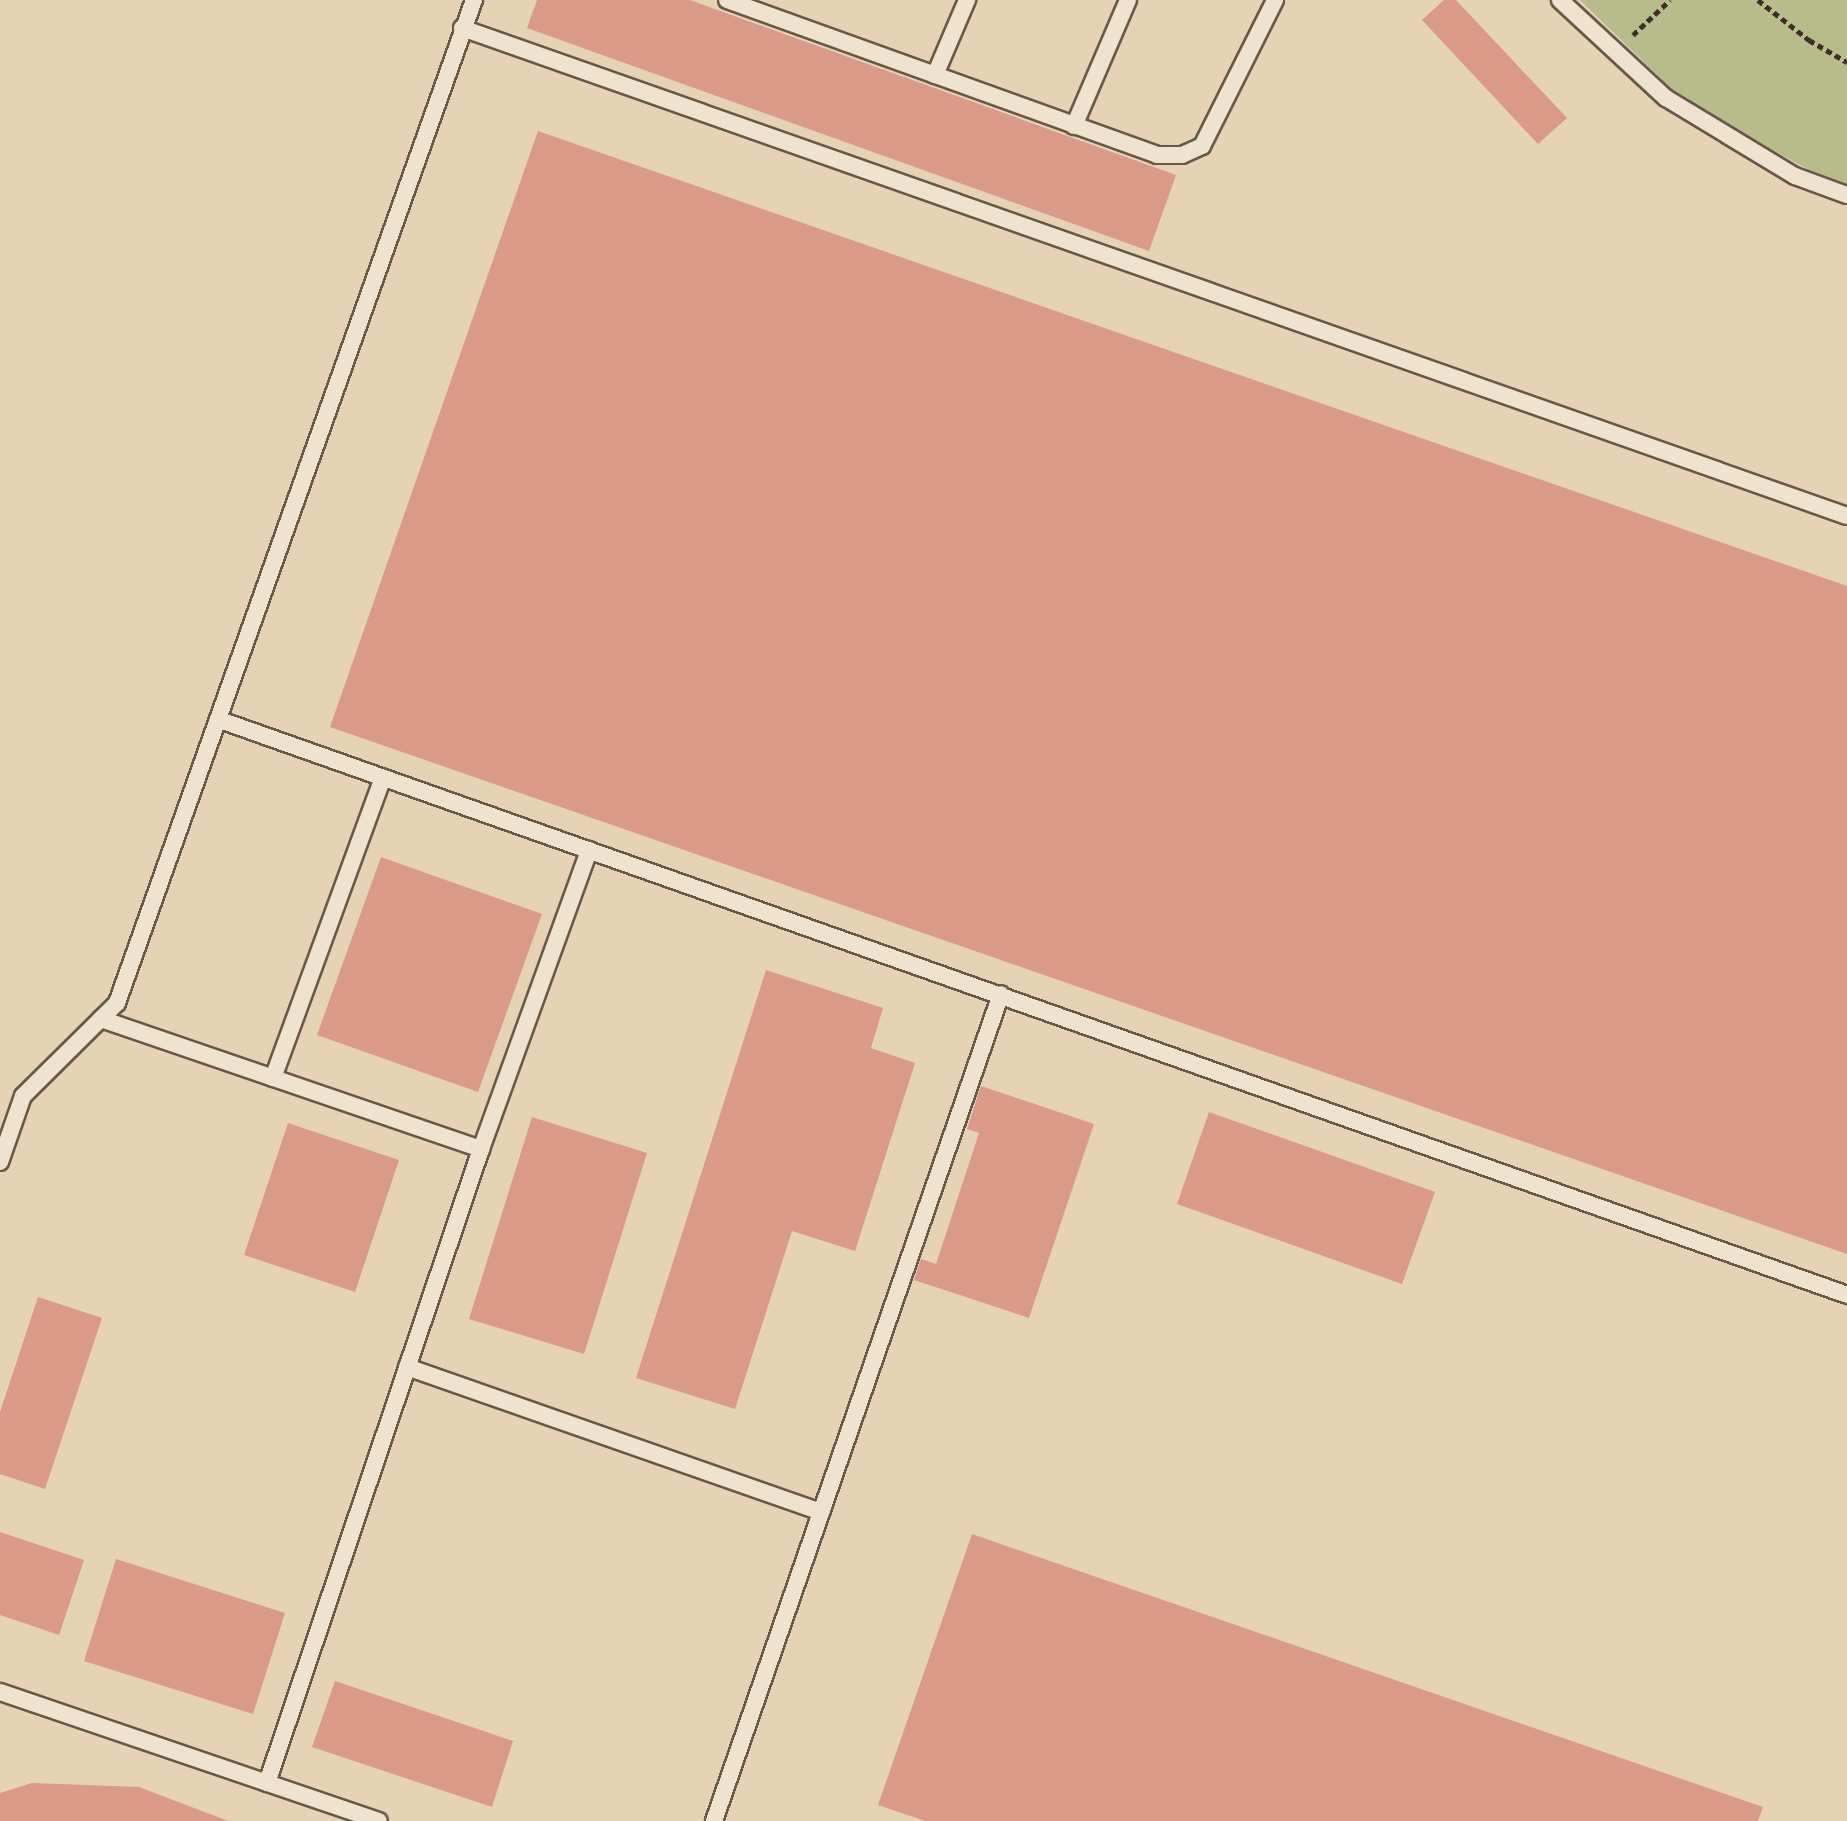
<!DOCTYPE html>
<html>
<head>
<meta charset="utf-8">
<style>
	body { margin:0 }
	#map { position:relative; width:1847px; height:1821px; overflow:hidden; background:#e6d2b5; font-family:"IM FELL English",serif }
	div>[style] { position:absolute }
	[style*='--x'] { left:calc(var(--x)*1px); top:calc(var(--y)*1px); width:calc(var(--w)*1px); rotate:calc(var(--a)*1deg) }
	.green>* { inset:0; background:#b8bb8b }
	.building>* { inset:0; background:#da9a89 }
	.path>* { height:5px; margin-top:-2.5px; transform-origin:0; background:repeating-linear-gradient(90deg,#3e2f24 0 6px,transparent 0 10px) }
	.roads { filter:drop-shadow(2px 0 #685848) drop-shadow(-2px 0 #685848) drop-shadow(0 2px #685848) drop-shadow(0 -2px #685848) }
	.service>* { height:16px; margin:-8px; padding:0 8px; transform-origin:8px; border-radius:8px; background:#efe2cf }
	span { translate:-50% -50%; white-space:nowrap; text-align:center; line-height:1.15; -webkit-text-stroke:7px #efe2cf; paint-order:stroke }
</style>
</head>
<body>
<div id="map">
	<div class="green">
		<i style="clip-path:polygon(1580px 0,1847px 0,1847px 184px,1811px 171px,1684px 101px)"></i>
	</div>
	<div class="building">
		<i style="clip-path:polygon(537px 0,690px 0,1176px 175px,1149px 251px,527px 28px)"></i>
		<i style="clip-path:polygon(1444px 0,1456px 0,1567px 118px,1538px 144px,1422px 20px)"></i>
		<i style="clip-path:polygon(538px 131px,1847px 586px,1847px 1254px,330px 727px)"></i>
		<i style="clip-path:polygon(381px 857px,542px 914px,478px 1092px,317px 1035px)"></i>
		<i style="clip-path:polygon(766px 970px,883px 1008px,871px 1048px,915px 1063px,855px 1251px,792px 1231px,735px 1409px,636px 1378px)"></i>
		<i style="clip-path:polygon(981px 1086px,1094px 1124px,1029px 1318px,914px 1280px,921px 1259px,936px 1264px,979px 1133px,967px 1129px)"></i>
		<i style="clip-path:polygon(1209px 1112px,1435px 1192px,1402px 1284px,1177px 1204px)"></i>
		<i style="clip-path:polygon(532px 1117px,647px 1153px,584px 1354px,469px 1319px)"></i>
		<i style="clip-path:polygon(288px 1123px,399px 1160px,355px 1292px,244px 1255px)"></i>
		<i style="clip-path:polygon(38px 1297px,102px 1318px,45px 1489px,0 1474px,0 1412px)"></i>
		<i style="clip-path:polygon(0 1532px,84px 1560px,59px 1635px,0 1615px)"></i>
		<i style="clip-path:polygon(972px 1534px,1763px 1807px,1758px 1821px,925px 1821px,878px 1805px)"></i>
		<i style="clip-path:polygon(116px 1559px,285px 1613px,253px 1714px,84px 1661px)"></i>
		<i style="clip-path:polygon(335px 1681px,513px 1741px,492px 1807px,312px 1747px)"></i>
		<i style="clip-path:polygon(32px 1783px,139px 1787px,228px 1821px,0 1821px,0 1793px)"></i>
	</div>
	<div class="path">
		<i style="--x:1758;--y:0;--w:65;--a:38.1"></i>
		<i style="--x:1809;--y:40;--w:44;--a:30.1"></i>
		<i style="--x:1633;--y:35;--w:51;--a:-43.4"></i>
	</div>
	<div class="roads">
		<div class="service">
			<i style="--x:727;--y:0;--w:457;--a:19.8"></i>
			<i style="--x:1157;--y:155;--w:25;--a:0"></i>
			<i style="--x:1182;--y:155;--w:22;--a:-24"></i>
			<i style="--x:1202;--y:146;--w:163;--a:-63.4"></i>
			<i style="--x:1560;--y:0;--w:144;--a:42.8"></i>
			<i style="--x:1666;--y:98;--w:151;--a:31.2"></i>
			<i style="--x:1795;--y:176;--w:55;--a:20.1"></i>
			<i style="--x:462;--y:28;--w:1468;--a:19.41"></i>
			<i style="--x:935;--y:75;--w:82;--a:-66.9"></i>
			<i style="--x:1074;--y:126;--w:137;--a:-66.8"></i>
			<i style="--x:220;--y:720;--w:1726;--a:19.46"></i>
			<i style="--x:101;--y:1019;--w:402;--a:18.9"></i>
			<i style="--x:273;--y:1078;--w:320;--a:-69.9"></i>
			<i style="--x:0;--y:1162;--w:70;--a:-70.8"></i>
			<i style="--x:23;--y:1096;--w:132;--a:-44.7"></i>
			<i style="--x:117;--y:1003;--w:1065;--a:-70.41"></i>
			<i style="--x:407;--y:1367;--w:439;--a:19.3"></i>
			<i style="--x:0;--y:1692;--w:400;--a:18.8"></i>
			<i style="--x:267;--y:1783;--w:669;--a:-71.35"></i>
			<i style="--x:481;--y:1149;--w:318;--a:-70.1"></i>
			<i style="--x:714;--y:1821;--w:875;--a:-70.86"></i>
		</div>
	</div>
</div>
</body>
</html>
